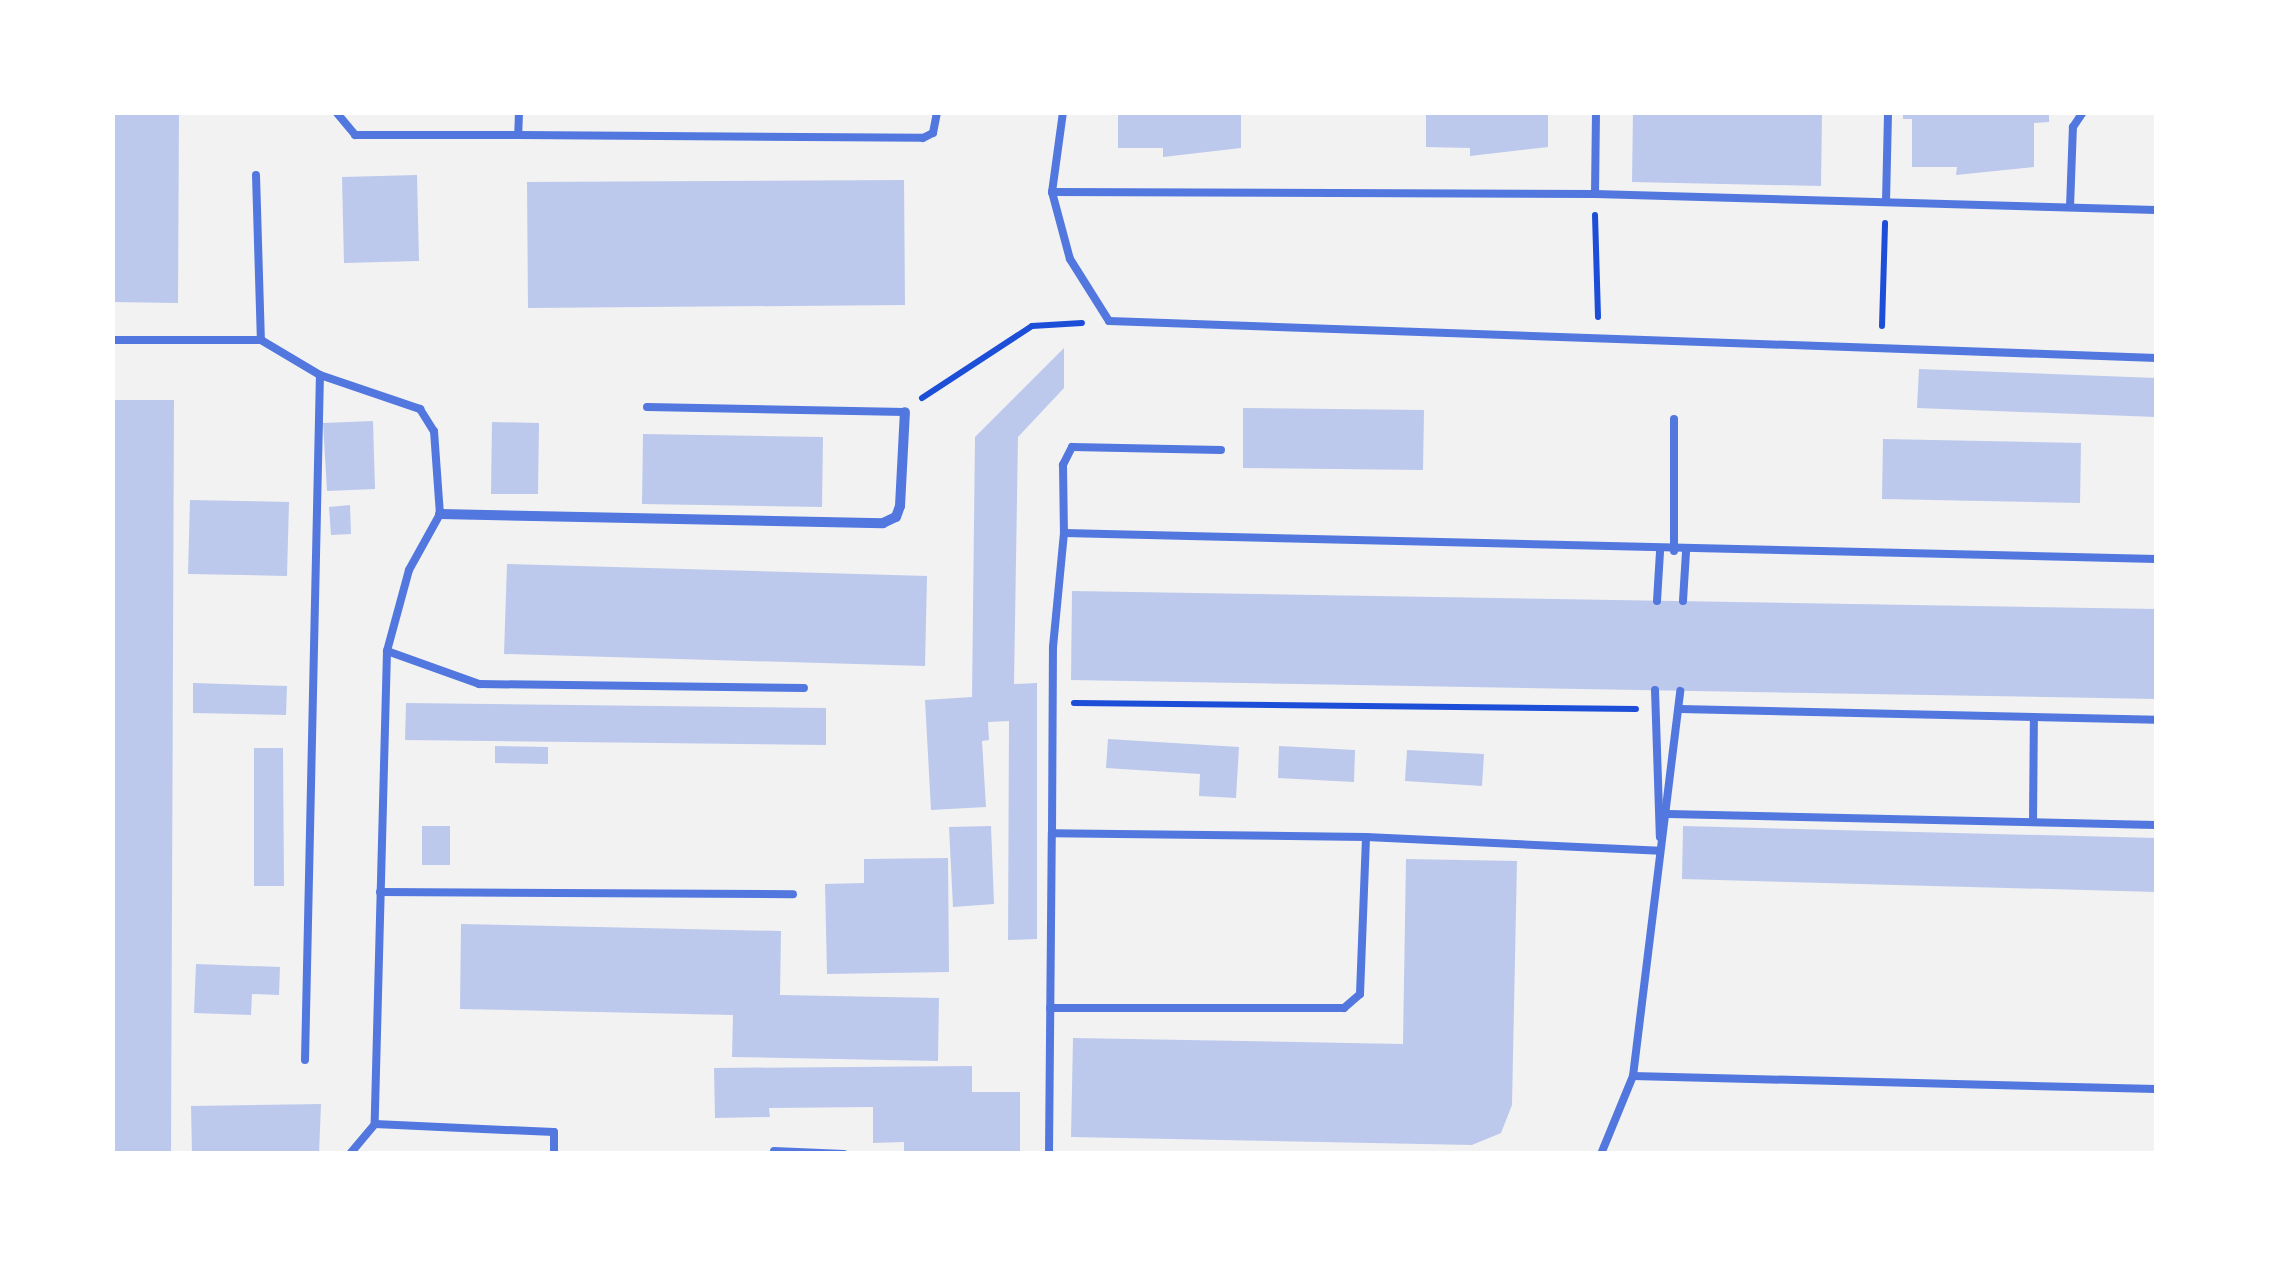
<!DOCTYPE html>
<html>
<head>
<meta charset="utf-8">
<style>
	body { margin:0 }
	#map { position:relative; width:2269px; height:1266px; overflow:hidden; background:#f2f2f2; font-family:Helvetica,sans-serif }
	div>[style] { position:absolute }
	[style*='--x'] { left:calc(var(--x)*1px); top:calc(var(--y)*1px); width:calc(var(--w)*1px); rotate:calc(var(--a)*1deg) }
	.building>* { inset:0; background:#bdc9ec }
	.path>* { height:6px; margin:-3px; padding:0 3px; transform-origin:3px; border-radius:3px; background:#1d4ed8 }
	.service>* { height:8px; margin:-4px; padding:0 4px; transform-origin:4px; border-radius:4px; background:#5277de }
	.minor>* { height:10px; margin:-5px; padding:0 5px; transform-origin:5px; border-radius:5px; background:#5277de }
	span { translate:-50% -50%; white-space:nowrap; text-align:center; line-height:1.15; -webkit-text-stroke:8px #fff; paint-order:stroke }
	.frame { position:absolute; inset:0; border:115px solid #fff; pointer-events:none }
</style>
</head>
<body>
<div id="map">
	<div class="building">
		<i style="clip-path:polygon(112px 112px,179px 112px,178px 303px,112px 302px)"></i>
		<i style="clip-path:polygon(1118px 112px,1241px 112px,1241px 148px,1163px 157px,1163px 148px,1118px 148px)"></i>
		<i style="clip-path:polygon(1426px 112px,1548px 112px,1548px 147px,1470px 156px,1470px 148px,1426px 147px)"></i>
		<i style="clip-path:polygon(1633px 112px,1822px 112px,1821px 186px,1632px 182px)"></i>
		<i style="clip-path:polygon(1903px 112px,2049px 112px,2049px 122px,2034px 123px,2034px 167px,1956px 175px,1957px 167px,1912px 167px,1912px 119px,1903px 119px)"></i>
		<i style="clip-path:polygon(417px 175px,419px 261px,344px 263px,342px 177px)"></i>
		<i style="clip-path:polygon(904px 180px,905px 305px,528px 308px,527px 182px)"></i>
		<i style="clip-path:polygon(1064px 348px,1064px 388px,1018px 437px,1014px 684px,1037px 683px,1037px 939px,1008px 940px,1009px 721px,988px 722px,989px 740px,982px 741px,986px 807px,931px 810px,925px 700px,972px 697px,975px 437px)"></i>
		<i style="clip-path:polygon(1919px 369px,2156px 378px,2156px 417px,1917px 408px)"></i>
		<i style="clip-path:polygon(112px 400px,174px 400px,171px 1154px,112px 1154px)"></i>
		<i style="clip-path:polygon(1243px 408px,1424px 410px,1423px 470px,1243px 468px)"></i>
		<i style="clip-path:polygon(373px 421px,375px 489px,327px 491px,323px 423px)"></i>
		<i style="clip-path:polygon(492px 422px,539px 423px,538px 494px,491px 494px)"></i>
		<i style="clip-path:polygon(643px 434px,823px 437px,822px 507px,642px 504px)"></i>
		<i style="clip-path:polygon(1883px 439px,2081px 443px,2080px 503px,1882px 499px)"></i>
		<i style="clip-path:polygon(190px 500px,289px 502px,287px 576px,188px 574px)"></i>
		<i style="clip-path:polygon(350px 505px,351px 534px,331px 535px,329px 507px)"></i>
		<i style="clip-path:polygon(507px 564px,927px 576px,925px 666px,504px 654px)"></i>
		<i style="clip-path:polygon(1072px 591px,2156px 609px,2156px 699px,1071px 680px)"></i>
		<i style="clip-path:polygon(193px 683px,287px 686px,286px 715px,193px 713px)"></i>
		<i style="clip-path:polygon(406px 703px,826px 708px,826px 745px,405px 740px)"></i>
		<i style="clip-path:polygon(1108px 739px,1239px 747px,1236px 798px,1199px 796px,1200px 774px,1106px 768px)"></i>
		<i style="clip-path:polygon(495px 746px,548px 747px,548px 764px,495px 763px)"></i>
		<i style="clip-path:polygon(1279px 746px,1355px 750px,1354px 782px,1278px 778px)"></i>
		<i style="clip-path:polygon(254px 748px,283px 748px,284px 886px,254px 886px)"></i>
		<i style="clip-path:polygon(1407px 750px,1484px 754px,1482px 786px,1405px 781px)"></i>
		<i style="clip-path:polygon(422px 826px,450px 826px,450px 865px,422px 865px)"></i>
		<i style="clip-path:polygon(991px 826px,994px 904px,953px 907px,949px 827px)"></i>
		<i style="clip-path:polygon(1683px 826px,2156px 838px,2156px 892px,1682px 879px)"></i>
		<i style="clip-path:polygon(948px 858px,949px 972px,827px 974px,825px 884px,864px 883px,864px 859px)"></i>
		<i style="clip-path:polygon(1406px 859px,1517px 861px,1512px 1105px,1501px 1133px,1472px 1145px,1071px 1137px,1073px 1038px,1403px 1044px)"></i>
		<i style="clip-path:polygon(461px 924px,781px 931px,780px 995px,939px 998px,938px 1061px,732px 1057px,733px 1015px,460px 1009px)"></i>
		<i style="clip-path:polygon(196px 964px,280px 967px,279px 995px,252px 994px,251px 1015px,194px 1013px)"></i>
		<i style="clip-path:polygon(972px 1066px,972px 1092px,1020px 1092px,1020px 1154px,904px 1154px,904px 1142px,873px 1143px,873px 1107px,769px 1108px,770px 1117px,715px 1118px,714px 1068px)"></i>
		<i style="clip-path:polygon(321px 1104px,319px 1154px,192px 1154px,191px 1106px)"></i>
	</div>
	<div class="path">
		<i style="--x:1595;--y:215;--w:102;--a:88.3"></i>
		<i style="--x:1882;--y:326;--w:103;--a:-88.3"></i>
		<i style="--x:922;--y:398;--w:131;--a:-33.2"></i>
		<i style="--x:1032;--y:326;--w:50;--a:-3.4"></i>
		<i style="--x:1074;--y:703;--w:562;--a:0.61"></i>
	</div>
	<div class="service">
		<i style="--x:336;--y:112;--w:30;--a:50"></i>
		<i style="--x:355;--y:135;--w:163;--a:0"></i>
		<i style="--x:519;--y:112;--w:23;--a:92"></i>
		<i style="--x:518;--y:135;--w:405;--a:0.4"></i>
		<i style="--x:923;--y:138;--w:11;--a:-27"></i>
		<i style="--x:933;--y:133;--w:21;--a:-79"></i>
		<i style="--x:1063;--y:112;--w:81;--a:97.8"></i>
		<i style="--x:1052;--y:192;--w:69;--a:75"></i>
		<i style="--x:1070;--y:259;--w:73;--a:57.8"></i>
		<i style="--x:1109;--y:321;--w:1048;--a:2.02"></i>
		<i style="--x:256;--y:175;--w:165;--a:88.3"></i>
		<i style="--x:1052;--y:192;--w:543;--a:0.21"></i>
		<i style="--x:1595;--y:194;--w:561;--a:1.63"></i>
		<i style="--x:1595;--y:194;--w:82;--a:-89.3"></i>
		<i style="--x:1886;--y:202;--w:90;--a:-88.7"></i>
		<i style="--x:2070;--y:207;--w:80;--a:-87.9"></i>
		<i style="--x:2073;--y:127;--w:18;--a:-56"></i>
		<i style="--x:112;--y:340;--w:149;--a:0"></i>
		<i style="--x:261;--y:340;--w:69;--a:30.7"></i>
		<i style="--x:320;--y:375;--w:106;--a:18.8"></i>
		<i style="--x:420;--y:409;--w:26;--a:58"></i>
		<i style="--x:434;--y:431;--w:83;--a:85.9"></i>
		<i style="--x:440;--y:514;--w:64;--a:119"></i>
		<i style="--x:409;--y:570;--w:84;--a:105.2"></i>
		<i style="--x:387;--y:651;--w:473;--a:91.5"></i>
		<i style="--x:375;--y:1124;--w:39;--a:130"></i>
		<i style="--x:647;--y:407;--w:258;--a:1.1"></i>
		<i style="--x:1221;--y:450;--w:149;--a:-178.8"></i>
		<i style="--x:1072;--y:447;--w:20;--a:117"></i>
		<i style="--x:1063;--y:465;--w:68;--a:89.2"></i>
		<i style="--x:1064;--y:533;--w:1092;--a:1.36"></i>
		<i style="--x:1674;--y:551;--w:132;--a:-90"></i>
		<i style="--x:1657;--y:601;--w:49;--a:-86.5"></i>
		<i style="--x:1683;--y:601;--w:49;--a:-86.5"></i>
		<i style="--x:387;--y:651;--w:98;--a:19.7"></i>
		<i style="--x:479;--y:684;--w:325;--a:0.7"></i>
		<i style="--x:1655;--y:690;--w:147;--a:88.1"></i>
		<i style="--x:1680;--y:709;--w:476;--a:1.3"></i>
		<i style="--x:1668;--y:814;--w:488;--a:1.3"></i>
		<i style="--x:2033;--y:822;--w:105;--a:-89.5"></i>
		<i style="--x:1366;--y:837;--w:294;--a:2.7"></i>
		<i style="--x:380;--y:892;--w:413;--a:0.3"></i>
		<i style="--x:1050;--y:1008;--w:294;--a:0"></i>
		<i style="--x:1344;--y:1008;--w:21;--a:-41"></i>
		<i style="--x:1360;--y:994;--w:157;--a:-87.8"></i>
		<i style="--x:1366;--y:837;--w:314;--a:-179.3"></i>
		<i style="--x:1052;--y:833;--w:186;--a:-89.7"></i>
		<i style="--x:1053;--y:647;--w:115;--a:-84.5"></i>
		<i style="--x:305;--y:1060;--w:685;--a:-88.75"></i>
		<i style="--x:1633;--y:1076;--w:523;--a:1.42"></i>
		<i style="--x:375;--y:1124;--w:179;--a:2.6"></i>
		<i style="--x:554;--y:1132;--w:22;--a:90"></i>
		<i style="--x:774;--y:1151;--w:70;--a:2.5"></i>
		<i style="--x:1049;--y:1154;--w:321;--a:-89.5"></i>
		<i style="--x:1601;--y:1154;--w:84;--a:-67.7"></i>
		<i style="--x:1633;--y:1076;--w:388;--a:-83"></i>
	</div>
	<div class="minor">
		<i style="--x:440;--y:514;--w:443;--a:1.2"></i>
		<i style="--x:883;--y:523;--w:14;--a:-25"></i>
		<i style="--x:896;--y:517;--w:12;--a:-70"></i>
		<i style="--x:900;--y:506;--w:94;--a:-87"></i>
	</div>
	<div class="frame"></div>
</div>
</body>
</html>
